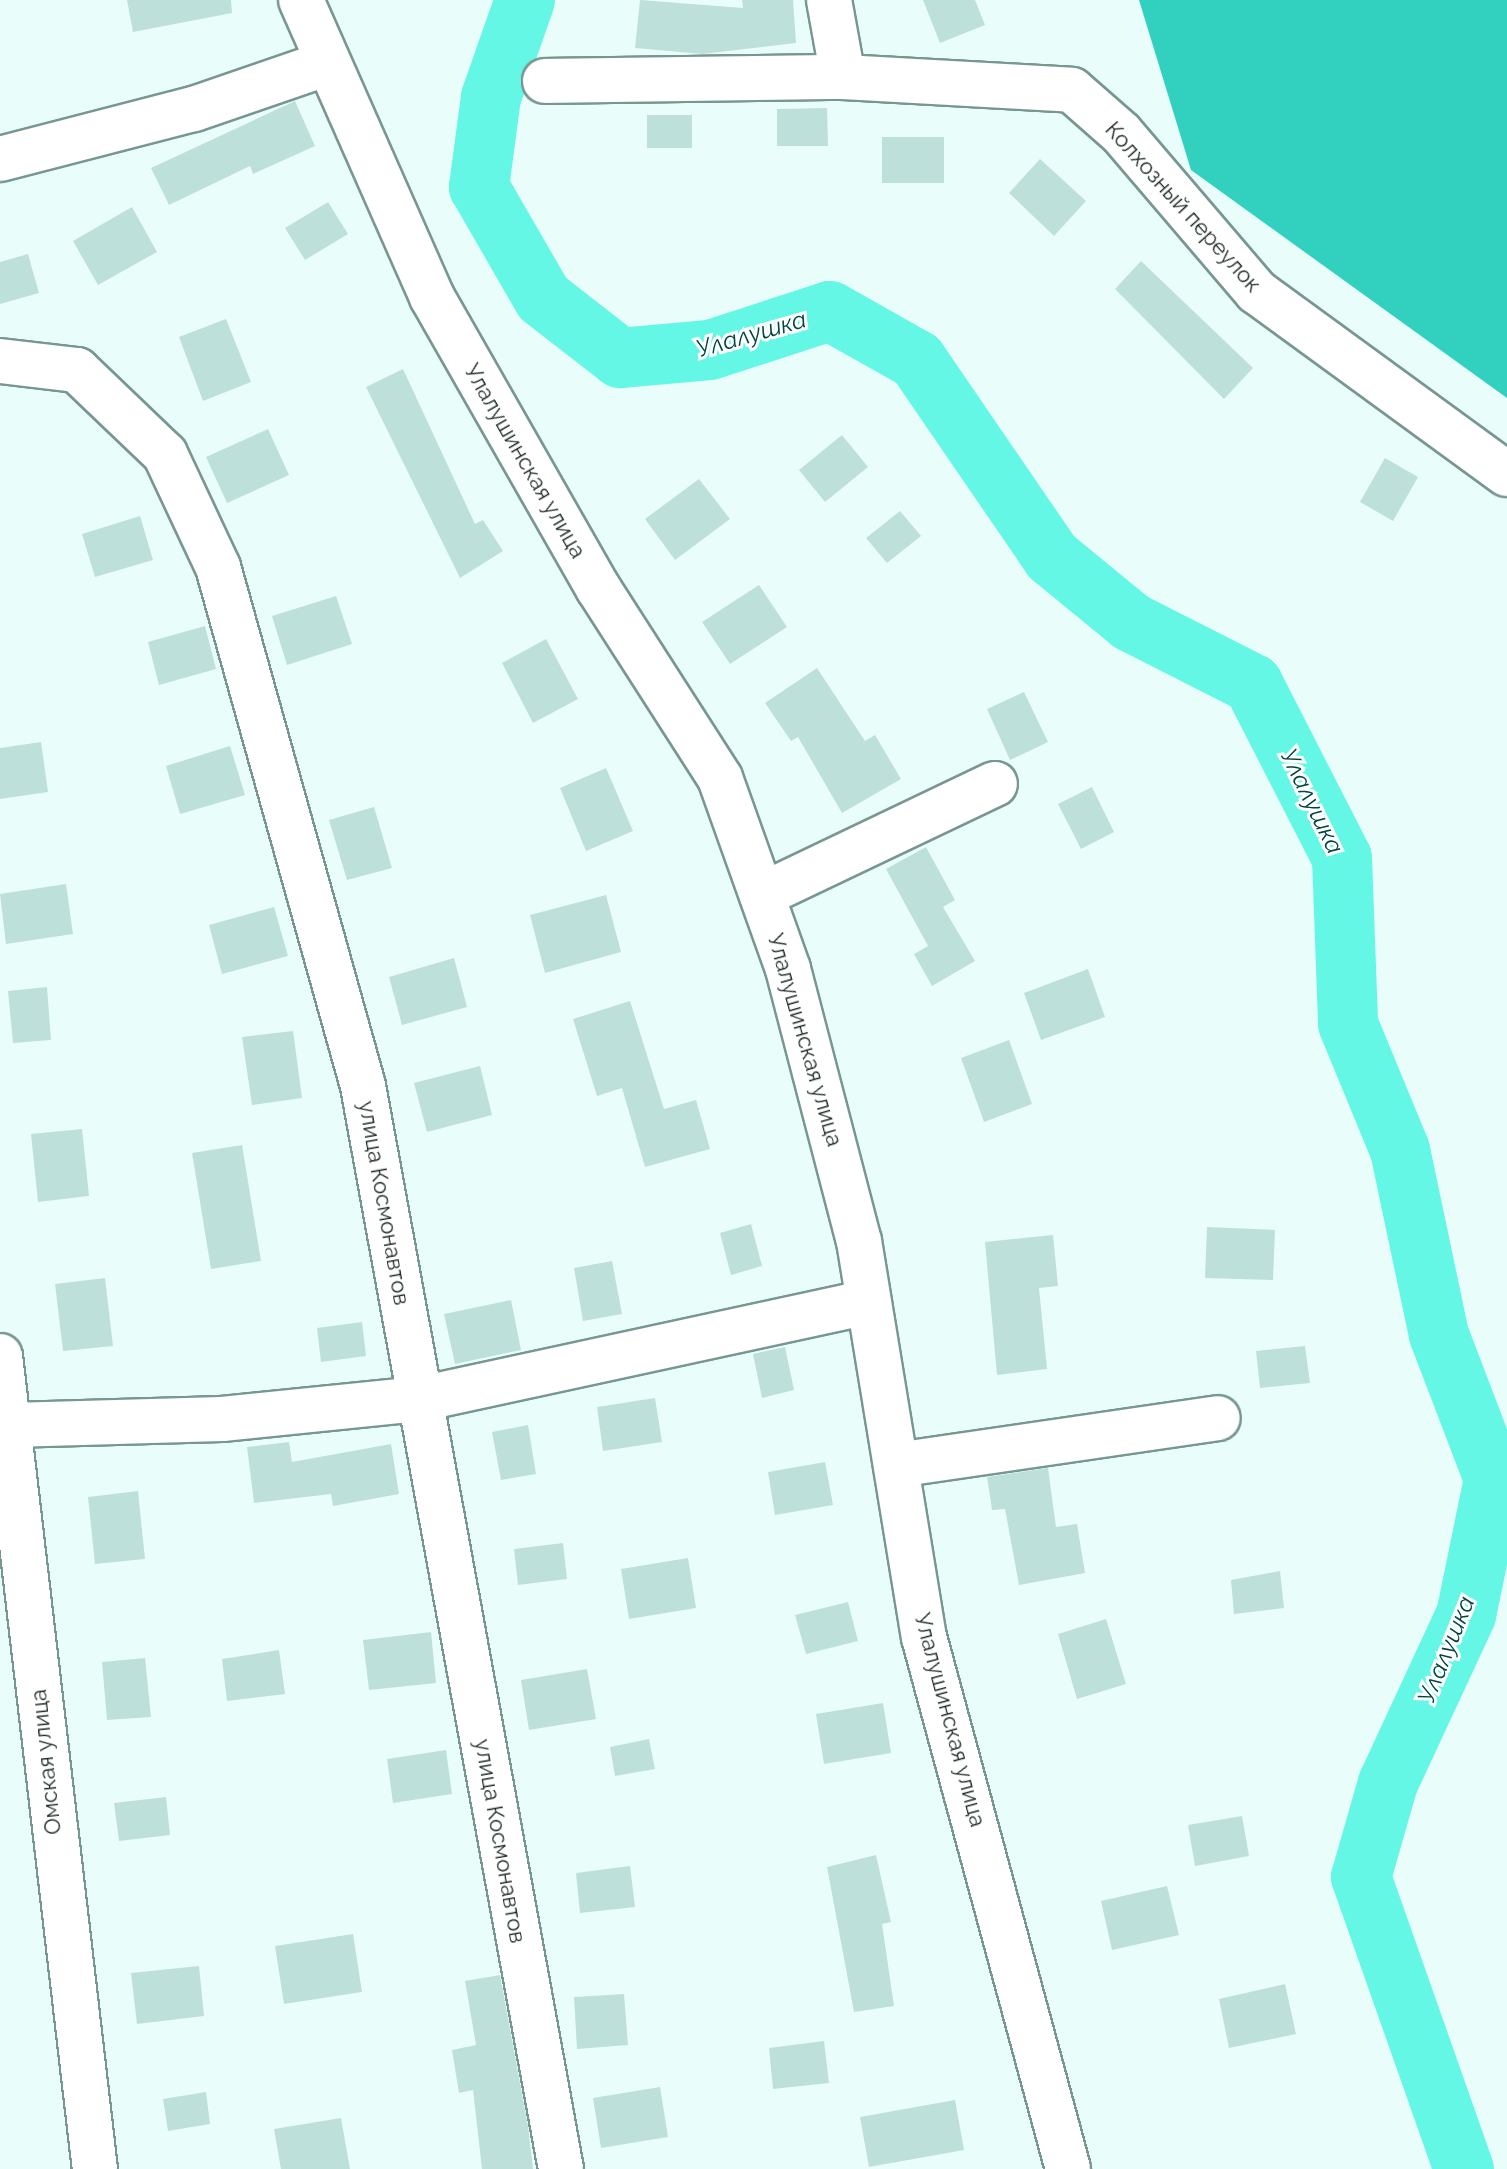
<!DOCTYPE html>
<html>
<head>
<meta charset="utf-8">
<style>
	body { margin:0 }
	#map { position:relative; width:1507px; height:2169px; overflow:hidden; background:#e9fefa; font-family:Raleway,sans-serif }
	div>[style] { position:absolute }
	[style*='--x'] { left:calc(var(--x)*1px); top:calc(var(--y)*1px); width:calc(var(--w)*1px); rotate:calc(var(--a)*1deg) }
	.forest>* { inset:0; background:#32d0bf }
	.river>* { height:60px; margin:-30px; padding:0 30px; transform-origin:30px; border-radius:30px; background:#65f7e5 }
	.building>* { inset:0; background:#bee0da }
	.roads { filter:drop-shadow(2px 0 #789792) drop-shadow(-2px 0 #789792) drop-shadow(0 2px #789792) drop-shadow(0 -2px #789792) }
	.minor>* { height:44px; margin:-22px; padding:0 22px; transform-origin:22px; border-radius:22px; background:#fff }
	span { translate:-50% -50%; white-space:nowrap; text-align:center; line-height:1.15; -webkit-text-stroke:6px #fff; paint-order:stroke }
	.street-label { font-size:22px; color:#1c2927 }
	.water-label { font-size:24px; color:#00453e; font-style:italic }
</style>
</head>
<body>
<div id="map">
	<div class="forest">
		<i style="clip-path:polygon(1139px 0,1507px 0,1507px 398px,1191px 170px)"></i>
	</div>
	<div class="river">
		<i style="--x:525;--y:0;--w:103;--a:109.3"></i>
		<i style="--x:491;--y:97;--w:91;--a:97.6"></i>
		<i style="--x:479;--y:187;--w:128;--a:60"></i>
		<i style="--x:543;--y:298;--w:98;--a:37.9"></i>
		<i style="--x:620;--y:358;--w:90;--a:-5.1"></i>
		<i style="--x:710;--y:350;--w:126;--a:-18"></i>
		<i style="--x:830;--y:311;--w:100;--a:29.4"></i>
		<i style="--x:917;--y:360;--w:239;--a:55.6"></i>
		<i style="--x:1052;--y:557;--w:102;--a:39.4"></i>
		<i style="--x:1131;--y:622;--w:137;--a:26.9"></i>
		<i style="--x:1253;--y:684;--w:195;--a:62.9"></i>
		<i style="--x:1342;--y:858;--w:166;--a:87.9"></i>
		<i style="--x:1348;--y:1024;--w:136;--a:67.6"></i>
		<i style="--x:1400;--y:1150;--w:189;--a:78.1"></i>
		<i style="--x:1439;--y:1335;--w:154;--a:69.1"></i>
		<i style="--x:1494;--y:1479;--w:139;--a:101.6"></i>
		<i style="--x:1466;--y:1615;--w:185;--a:114.9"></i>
		<i style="--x:1388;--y:1783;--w:98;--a:106"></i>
		<i style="--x:1361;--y:1877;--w:310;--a:70.6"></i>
	</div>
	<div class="building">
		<i style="clip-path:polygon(127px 0,231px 0,232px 13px,133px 32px)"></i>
		<i style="clip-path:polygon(640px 0,743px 8px,742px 0,793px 0,796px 43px,703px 54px,635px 48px)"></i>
		<i style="clip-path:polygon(923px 0,975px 0,985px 25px,940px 43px)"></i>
		<i style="clip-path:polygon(295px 101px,315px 146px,253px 174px,250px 166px,169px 205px,151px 168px)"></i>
		<i style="clip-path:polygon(827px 108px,828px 146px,777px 146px,777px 109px)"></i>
		<i style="clip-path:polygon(647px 115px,692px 115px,692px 148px,647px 148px)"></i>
		<i style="clip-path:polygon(882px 137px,944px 137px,944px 183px,882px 183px)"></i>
		<i style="clip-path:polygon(1040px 159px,1086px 201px,1054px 236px,1009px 193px)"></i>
		<i style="clip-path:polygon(328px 202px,348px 234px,305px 260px,285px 228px)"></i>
		<i style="clip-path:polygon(132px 207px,157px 252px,98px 285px,73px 241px)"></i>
		<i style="clip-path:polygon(28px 254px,39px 293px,0 304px,0 262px)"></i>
		<i style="clip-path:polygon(1141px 261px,1253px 368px,1224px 399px,1115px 289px)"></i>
		<i style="clip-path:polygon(226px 319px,251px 382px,203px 401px,179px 337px)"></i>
		<i style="clip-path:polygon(403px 369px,475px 524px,483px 520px,503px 551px,460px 578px,366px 387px)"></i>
		<i style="clip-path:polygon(268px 429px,289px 475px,227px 503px,206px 457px)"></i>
		<i style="clip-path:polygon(842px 435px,868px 467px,825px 502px,799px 470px)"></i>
		<i style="clip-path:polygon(1385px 458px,1418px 477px,1393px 521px,1360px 502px)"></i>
		<i style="clip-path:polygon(699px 479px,730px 519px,675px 560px,645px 519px)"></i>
		<i style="clip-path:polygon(900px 511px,921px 536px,887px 563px,866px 538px)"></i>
		<i style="clip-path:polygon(140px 516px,153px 560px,95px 577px,82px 534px)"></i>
		<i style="clip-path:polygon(759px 585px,787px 627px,730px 664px,702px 622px)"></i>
		<i style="clip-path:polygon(336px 596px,352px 644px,287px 665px,272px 616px)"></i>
		<i style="clip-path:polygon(205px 626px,216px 669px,159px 685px,148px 642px)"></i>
		<i style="clip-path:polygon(546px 639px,578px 699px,533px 723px,502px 663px)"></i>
		<i style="clip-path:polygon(817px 668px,865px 741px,875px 735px,901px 779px,842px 813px,798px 737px,791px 741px,765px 703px)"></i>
		<i style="clip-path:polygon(1024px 692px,1048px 742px,1010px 760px,987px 709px)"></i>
		<i style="clip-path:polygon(41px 742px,48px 792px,0 799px,0 748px)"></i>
		<i style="clip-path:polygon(230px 746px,245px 795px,180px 814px,166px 766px)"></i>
		<i style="clip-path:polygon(606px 768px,633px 831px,586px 851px,560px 788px)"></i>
		<i style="clip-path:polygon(1092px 787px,1114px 832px,1081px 849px,1058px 804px)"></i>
		<i style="clip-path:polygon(374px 807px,392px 868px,347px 880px,329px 820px)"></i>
		<i style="clip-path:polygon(926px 847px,955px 900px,943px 907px,975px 961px,932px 986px,914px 954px,928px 946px,886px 869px)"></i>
		<i style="clip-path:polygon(66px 884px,73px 934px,6px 944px,0 894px)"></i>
		<i style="clip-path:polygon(606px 895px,621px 952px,545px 973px,530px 915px)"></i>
		<i style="clip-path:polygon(274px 907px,288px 956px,222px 974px,209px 925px)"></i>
		<i style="clip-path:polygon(454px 958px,467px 1007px,402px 1025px,389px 977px)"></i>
		<i style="clip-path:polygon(1088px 969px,1105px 1017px,1041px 1040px,1024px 993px)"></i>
		<i style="clip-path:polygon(47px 987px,51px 1040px,13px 1043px,8px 991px)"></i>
		<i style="clip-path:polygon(630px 1001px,664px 1109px,696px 1100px,710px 1149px,645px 1167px,622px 1088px,597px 1096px,573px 1019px)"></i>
		<i style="clip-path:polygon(293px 1031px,302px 1098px,252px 1105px,242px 1037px)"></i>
		<i style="clip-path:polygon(1009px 1040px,1032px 1104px,984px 1122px,961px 1058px)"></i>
		<i style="clip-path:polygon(480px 1066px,492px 1115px,427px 1132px,414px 1083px)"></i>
		<i style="clip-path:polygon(82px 1129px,89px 1196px,38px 1202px,31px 1134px)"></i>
		<i style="clip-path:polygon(242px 1145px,261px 1261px,211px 1269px,192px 1153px)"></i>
		<i style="clip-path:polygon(751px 1224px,762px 1266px,731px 1275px,720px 1233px)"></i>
		<i style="clip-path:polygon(1207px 1227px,1275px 1230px,1273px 1280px,1205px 1278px)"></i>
		<i style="clip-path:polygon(1053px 1235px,1058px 1286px,1039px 1288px,1047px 1369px,997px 1375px,985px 1242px)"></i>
		<i style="clip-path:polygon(612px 1261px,622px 1314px,583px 1321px,574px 1268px)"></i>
		<i style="clip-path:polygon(105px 1278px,113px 1346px,63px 1351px,55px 1284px)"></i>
		<i style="clip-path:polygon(511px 1300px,521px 1350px,455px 1364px,444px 1314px)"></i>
		<i style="clip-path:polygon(362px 1322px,366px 1356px,321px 1362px,317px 1328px)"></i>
		<i style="clip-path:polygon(1305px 1346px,1310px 1383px,1260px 1388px,1256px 1351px)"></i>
		<i style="clip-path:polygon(785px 1347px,794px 1390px,762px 1398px,753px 1354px)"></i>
		<i style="clip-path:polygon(655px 1398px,662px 1442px,603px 1451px,597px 1407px)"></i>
		<i style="clip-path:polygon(528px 1425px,536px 1474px,501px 1480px,492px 1432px)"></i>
		<i style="clip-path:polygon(289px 1442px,292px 1462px,391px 1444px,399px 1494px,333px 1506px,331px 1494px,254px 1503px,247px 1447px)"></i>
		<i style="clip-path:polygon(825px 1462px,833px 1505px,775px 1515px,768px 1472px)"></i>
		<i style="clip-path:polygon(1048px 1468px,1056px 1527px,1077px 1524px,1085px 1573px,1019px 1585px,1005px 1509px,992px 1510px,987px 1477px)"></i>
		<i style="clip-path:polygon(138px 1491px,145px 1559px,95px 1564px,88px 1497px)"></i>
		<i style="clip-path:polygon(563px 1543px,567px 1579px,518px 1585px,514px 1549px)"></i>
		<i style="clip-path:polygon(688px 1558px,696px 1608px,629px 1619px,621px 1569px)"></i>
		<i style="clip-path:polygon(1280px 1571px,1284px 1608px,1234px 1614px,1231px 1580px)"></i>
		<i style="clip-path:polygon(848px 1602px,858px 1641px,806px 1654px,795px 1615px)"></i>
		<i style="clip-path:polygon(1106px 1619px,1126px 1684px,1077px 1699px,1058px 1634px)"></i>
		<i style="clip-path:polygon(431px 1632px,436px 1683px,369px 1690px,363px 1640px)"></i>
		<i style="clip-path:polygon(279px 1650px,285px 1694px,227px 1701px,222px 1659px)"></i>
		<i style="clip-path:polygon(145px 1658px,151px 1717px,107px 1720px,102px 1662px)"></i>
		<i style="clip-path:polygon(587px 1669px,596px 1719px,529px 1730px,521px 1680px)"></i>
		<i style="clip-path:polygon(883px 1703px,891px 1753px,824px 1764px,816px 1714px)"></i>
		<i style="clip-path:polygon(649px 1739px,655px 1769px,615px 1776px,610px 1747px)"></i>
		<i style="clip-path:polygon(446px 1750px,452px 1794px,393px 1803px,387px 1759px)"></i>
		<i style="clip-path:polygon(166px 1797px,170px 1835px,119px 1841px,114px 1803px)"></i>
		<i style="clip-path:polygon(1242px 1816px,1249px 1856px,1195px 1866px,1188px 1825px)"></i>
		<i style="clip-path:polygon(876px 1855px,891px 1922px,882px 1924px,894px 2006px,854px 2012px,827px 1867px)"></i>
		<i style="clip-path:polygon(630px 1866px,635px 1907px,580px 1913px,576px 1873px)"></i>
		<i style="clip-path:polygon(1167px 1886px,1179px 1935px,1112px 1950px,1101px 1901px)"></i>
		<i style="clip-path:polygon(353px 1934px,362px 1992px,284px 2004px,275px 1946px)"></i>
		<i style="clip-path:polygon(199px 1966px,204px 2016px,137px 2024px,131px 1973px)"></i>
		<i style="clip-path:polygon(500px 1975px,528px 2126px,533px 2169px,482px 2169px,473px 2090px,459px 2093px,452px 2050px,476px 2045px,465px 1981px)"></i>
		<i style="clip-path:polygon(1285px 1984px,1296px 2034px,1229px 2048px,1219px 1999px)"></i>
		<i style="clip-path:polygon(624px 1994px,628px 2045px,577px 2049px,574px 1997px)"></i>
		<i style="clip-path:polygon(824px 2041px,829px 2083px,773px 2089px,769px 2048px)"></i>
		<i style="clip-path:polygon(660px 2087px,668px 2137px,601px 2148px,593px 2098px)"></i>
		<i style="clip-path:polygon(206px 2092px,210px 2124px,168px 2131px,163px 2099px)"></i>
		<i style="clip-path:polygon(955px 2100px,964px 2150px,869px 2167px,860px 2117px)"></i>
		<i style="clip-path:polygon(341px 2118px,350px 2169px,281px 2169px,274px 2129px)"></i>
	</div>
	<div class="roads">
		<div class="minor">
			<i style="--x:301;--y:0;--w:325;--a:66.2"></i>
			<i style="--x:432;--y:297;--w:335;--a:60.3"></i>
			<i style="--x:598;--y:588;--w:226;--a:57.3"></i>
			<i style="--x:720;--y:778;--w:203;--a:70.4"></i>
			<i style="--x:788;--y:969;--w:281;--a:75.4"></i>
			<i style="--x:859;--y:1241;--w:401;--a:80.7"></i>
			<i style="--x:924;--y:1637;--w:551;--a:74.85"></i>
			<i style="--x:829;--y:0;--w:78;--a:79.7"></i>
			<i style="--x:843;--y:77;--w:229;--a:3.2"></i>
			<i style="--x:1072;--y:90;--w:65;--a:41.3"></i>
			<i style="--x:1121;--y:133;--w:209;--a:49.5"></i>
			<i style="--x:1257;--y:292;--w:309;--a:36.1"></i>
			<i style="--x:545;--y:81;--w:298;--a:-0.8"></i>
			<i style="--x:0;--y:159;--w:200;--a:-14.5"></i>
			<i style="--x:194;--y:109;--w:139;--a:-19"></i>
			<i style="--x:0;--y:361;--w:78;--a:6.7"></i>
			<i style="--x:77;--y:370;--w:122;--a:43.7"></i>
			<i style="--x:165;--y:454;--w:125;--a:64.9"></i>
			<i style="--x:218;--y:567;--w:539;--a:74.39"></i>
			<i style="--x:363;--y:1086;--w:1101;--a:79.64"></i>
			<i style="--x:762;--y:895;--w:258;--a:-25.5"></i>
			<i style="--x:0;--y:1356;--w:819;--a:83.34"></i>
			<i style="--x:11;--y:1425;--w:211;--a:-1.6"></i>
			<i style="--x:222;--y:1419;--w:199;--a:-5.8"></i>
			<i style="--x:420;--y:1399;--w:459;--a:-12.2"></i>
			<i style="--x:896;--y:1465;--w:325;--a:-8.3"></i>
		</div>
	</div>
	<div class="street-label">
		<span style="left:1183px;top:207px;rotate:48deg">Колхозный переулок</span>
		<span style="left:525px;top:461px;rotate:60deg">Улалушинская улица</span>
		<span style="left:805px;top:1040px;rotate:74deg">Улалушинская улица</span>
		<span style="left:384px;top:1203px;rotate:80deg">улица Космонавтов</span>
		<span style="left:950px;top:1720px;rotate:75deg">Улалушинская улица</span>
		<span style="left:46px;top:1762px;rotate:-96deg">Омская улица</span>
		<span style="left:500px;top:1841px;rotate:80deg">улица Космонавтов</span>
	</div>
	<div class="water-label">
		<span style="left:751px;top:334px;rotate:-16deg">Улалушка</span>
		<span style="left:1312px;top:801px;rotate:64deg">Улалушка</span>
		<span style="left:1446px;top:1650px;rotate:-68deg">Улалушка</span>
	</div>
</div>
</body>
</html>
